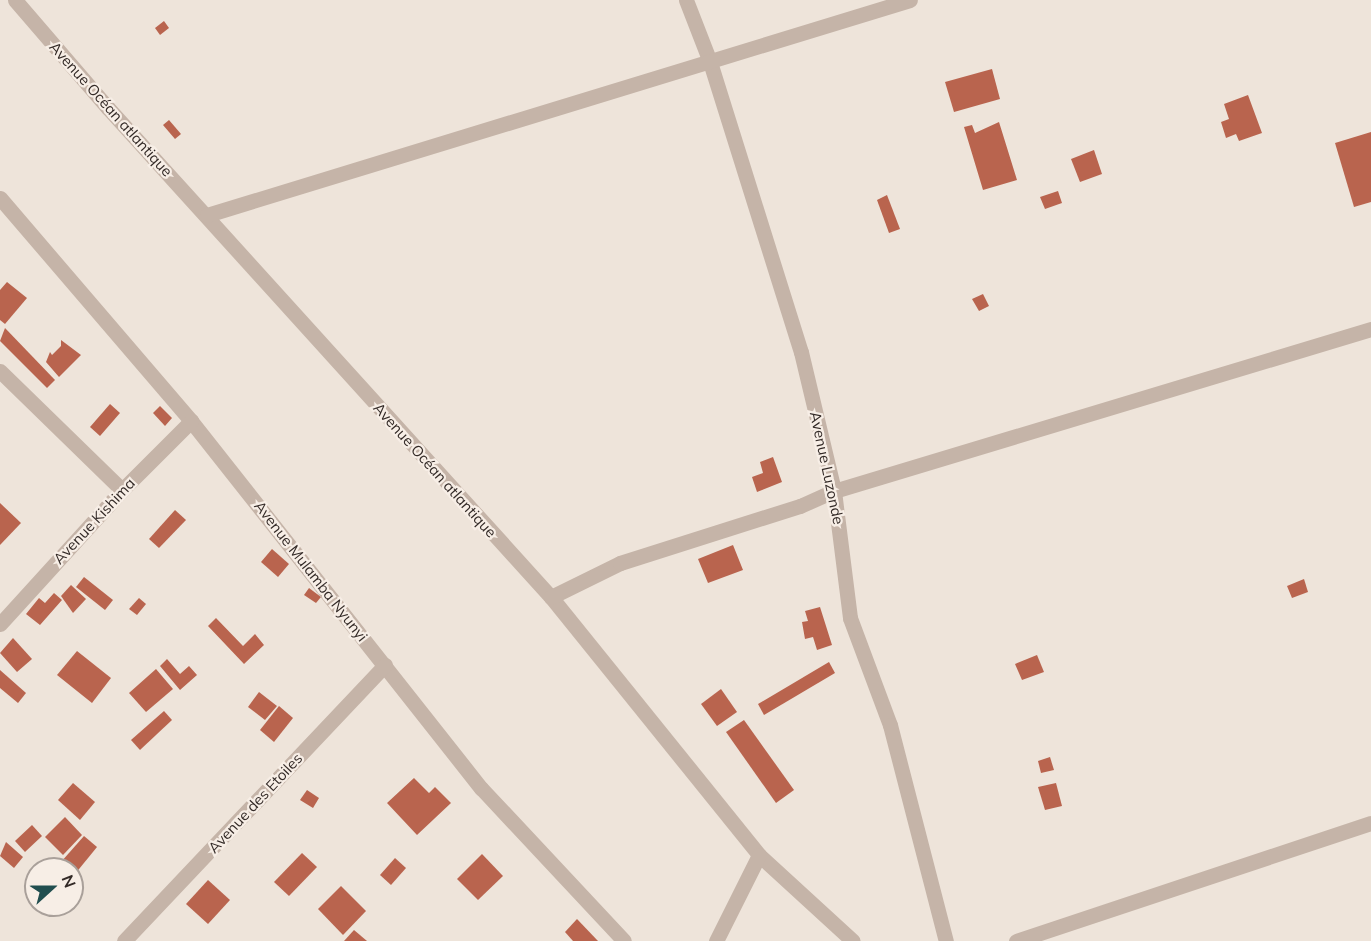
<!DOCTYPE html>
<html>
<head>
<meta charset="utf-8">
<style>
	body { margin:0 }
	#map { position:relative; width:1371px; height:941px; overflow:hidden; background:#eee4da; font-family:Mulish,sans-serif }
	div>[style] { position:absolute }
	[style*='--x'] { left:calc(var(--x)*1px); top:calc(var(--y)*1px); width:calc(var(--w)*1px); rotate:calc(var(--a)*1deg) }
	.building>* { inset:0; background:#b9644e }
	.street>* { height:15px; margin:-7.5px; padding:0 7.5px; transform-origin:7.5px; border-radius:7.5px; background:#c5b4a8 }
	span { translate:-50% -50%; white-space:nowrap; text-align:center; line-height:1.15; -webkit-text-stroke:4.5px #f7eee6; paint-order:stroke }
	.street-label { font-size:15px; color:#332a27 }
	.north { position:absolute; left:24px; top:857px; width:60px; height:60px; box-sizing:border-box; background:#f7eee6; border:2px solid #a9a09a; border-radius:50%; rotate:69deg; font-size:16px; font-weight:700; line-height:24px; text-align:center; color:#332a27 }
	.north::after { content:''; display:block; margin:auto; width:21px; height:27px; background:#214e4f; clip-path:polygon(50% 0,100% 100%,50% 72%,0 100%) }
</style>
</head>
<body>
<div id="map">
	<div class="building">
		<i style="clip-path:polygon(164px 21px,169px 28px,160px 35px,155px 28px)"></i>
		<i style="clip-path:polygon(992px 69px,1000px 99px,954px 112px,945px 82px)"></i>
		<i style="clip-path:polygon(1248px 95px,1262px 133px,1239px 141px,1236px 134px,1226px 138px,1221px 122px,1229px 119px,1224px 104px)"></i>
		<i style="clip-path:polygon(169px 120px,181px 134px,175px 139px,163px 125px)"></i>
		<i style="clip-path:polygon(999px 122px,1017px 180px,983px 190px,964px 127px,972px 125px,975px 133px)"></i>
		<i style="clip-path:polygon(1371px 132px,1371px 202px,1354px 207px,1335px 143px)"></i>
		<i style="clip-path:polygon(1094px 150px,1102px 174px,1080px 182px,1071px 159px)"></i>
		<i style="clip-path:polygon(1058px 191px,1062px 203px,1045px 209px,1040px 197px)"></i>
		<i style="clip-path:polygon(887px 195px,900px 229px,889px 233px,877px 200px)"></i>
		<i style="clip-path:polygon(7px 282px,27px 298px,5px 324px,0 320px,0 290px)"></i>
		<i style="clip-path:polygon(983px 294px,989px 306px,979px 311px,972px 299px)"></i>
		<i style="clip-path:polygon(5px 328px,55px 380px,47px 388px,0 341px)"></i>
		<i style="clip-path:polygon(61px 340px,81px 355px,59px 377px,46px 362px,50px 352px,52px 355px,61px 346px)"></i>
		<i style="clip-path:polygon(110px 404px,120px 413px,100px 436px,90px 427px)"></i>
		<i style="clip-path:polygon(160px 406px,172px 418px,165px 426px,153px 413px)"></i>
		<i style="clip-path:polygon(773px 457px,782px 482px,757px 492px,752px 477px,763px 473px,760px 462px)"></i>
		<i style="clip-path:polygon(0 503px,21px 523px,0 545px)"></i>
		<i style="clip-path:polygon(175px 510px,186px 520px,159px 548px,149px 539px)"></i>
		<i style="clip-path:polygon(733px 545px,743px 570px,708px 583px,698px 559px)"></i>
		<i style="clip-path:polygon(272px 549px,289px 564px,278px 577px,261px 562px)"></i>
		<i style="clip-path:polygon(84px 577px,113px 600px,105px 610px,76px 587px)"></i>
		<i style="clip-path:polygon(1304px 579px,1308px 592px,1292px 598px,1287px 586px)"></i>
		<i style="clip-path:polygon(71px 585px,86px 599px,73px 613px,61px 596px)"></i>
		<i style="clip-path:polygon(309px 588px,321px 597px,316px 603px,304px 595px)"></i>
		<i style="clip-path:polygon(54px 593px,62px 600px,40px 625px,26px 614px,39px 598px,45px 603px)"></i>
		<i style="clip-path:polygon(139px 598px,146px 604px,137px 615px,129px 609px)"></i>
		<i style="clip-path:polygon(820px 607px,832px 645px,817px 650px,813px 637px,805px 639px,802px 622px,808px 621px,805px 611px)"></i>
		<i style="clip-path:polygon(216px 618px,243px 646px,255px 634px,264px 645px,244px 664px,208px 626px)"></i>
		<i style="clip-path:polygon(13px 638px,32px 659px,17px 672px,0 653px)"></i>
		<i style="clip-path:polygon(77px 651px,111px 678px,92px 703px,57px 675px)"></i>
		<i style="clip-path:polygon(1037px 655px,1044px 672px,1022px 680px,1015px 664px)"></i>
		<i style="clip-path:polygon(167px 659px,180px 674px,189px 666px,197px 675px,180px 690px,160px 666px)"></i>
		<i style="clip-path:polygon(829px 662px,835px 673px,764px 715px,758px 704px)"></i>
		<i style="clip-path:polygon(156px 669px,173px 689px,146px 712px,129px 693px)"></i>
		<i style="clip-path:polygon(0 670px,26px 693px,18px 703px,0 688px)"></i>
		<i style="clip-path:polygon(721px 689px,737px 712px,717px 726px,701px 704px)"></i>
		<i style="clip-path:polygon(259px 692px,277px 706px,265px 720px,248px 707px)"></i>
		<i style="clip-path:polygon(279px 706px,293px 718px,274px 742px,260px 730px)"></i>
		<i style="clip-path:polygon(164px 711px,172px 720px,140px 750px,131px 740px)"></i>
		<i style="clip-path:polygon(744px 720px,794px 790px,776px 803px,726px 732px)"></i>
		<i style="clip-path:polygon(1050px 757px,1054px 770px,1041px 773px,1038px 761px)"></i>
		<i style="clip-path:polygon(414px 778px,429px 793px,435px 787px,451px 803px,417px 835px,387px 803px)"></i>
		<i style="clip-path:polygon(73px 783px,95px 802px,80px 820px,58px 800px)"></i>
		<i style="clip-path:polygon(1056px 783px,1062px 806px,1045px 810px,1038px 787px)"></i>
		<i style="clip-path:polygon(307px 790px,319px 798px,313px 808px,300px 800px)"></i>
		<i style="clip-path:polygon(65px 817px,82px 835px,63px 855px,45px 837px)"></i>
		<i style="clip-path:polygon(32px 825px,42px 836px,25px 852px,15px 841px)"></i>
		<i style="clip-path:polygon(84px 836px,97px 847px,75px 874px,61px 862px)"></i>
		<i style="clip-path:polygon(6px 842px,23px 857px,14px 868px,0 856px)"></i>
		<i style="clip-path:polygon(302px 853px,317px 867px,289px 896px,274px 882px)"></i>
		<i style="clip-path:polygon(482px 854px,503px 876px,478px 900px,457px 879px)"></i>
		<i style="clip-path:polygon(395px 858px,406px 868px,391px 885px,380px 875px)"></i>
		<i style="clip-path:polygon(208px 880px,230px 900px,208px 924px,186px 904px)"></i>
		<i style="clip-path:polygon(341px 886px,366px 911px,343px 935px,318px 909px)"></i>
		<i style="clip-path:polygon(577px 919px,598px 941px,573px 941px,565px 932px)"></i>
		<i style="clip-path:polygon(354px 930px,367px 941px,344px 941px)"></i>
	</div>
	<div class="street">
		<i style="--x:15;--y:0;--w:143;--a:49.3"></i>
		<i style="--x:108;--y:108;--w:660;--a:47.83"></i>
		<i style="--x:551;--y:597;--w:331;--a:51.1"></i>
		<i style="--x:759;--y:855;--w:127;--a:42.5"></i>
		<i style="--x:686;--y:0;--w:66;--a:68.8"></i>
		<i style="--x:710;--y:62;--w:304;--a:72.6"></i>
		<i style="--x:801;--y:352;--w:143;--a:76.6"></i>
		<i style="--x:834;--y:491;--w:128;--a:82.8"></i>
		<i style="--x:850;--y:618;--w:114;--a:69.5"></i>
		<i style="--x:890;--y:725;--w:223;--a:75.5"></i>
		<i style="--x:0;--y:198;--w:294;--a:49.4"></i>
		<i style="--x:191;--y:421;--w:468;--a:51.7"></i>
		<i style="--x:481;--y:788;--w:209;--a:46.9"></i>
		<i style="--x:207;--y:215;--w:735;--a:-17.01"></i>
		<i style="--x:0;--y:371;--w:170;--a:44.3"></i>
		<i style="--x:551;--y:597;--w:77;--a:-26.2"></i>
		<i style="--x:620;--y:563;--w:189;--a:-17.6"></i>
		<i style="--x:800;--y:506;--w:37;--a:-24"></i>
		<i style="--x:834;--y:491;--w:561;--a:-16.79"></i>
		<i style="--x:0;--y:624;--w:181;--a:-47.7"></i>
		<i style="--x:122;--y:490;--w:98;--a:-45"></i>
		<i style="--x:124;--y:941;--w:380;--a:-46.6"></i>
		<i style="--x:716;--y:941;--w:96;--a:-63.4"></i>
		<i style="--x:1016;--y:941;--w:374;--a:-18.4"></i>
	</div>
	<div class="street-label">
		<span style="left:111px;top:109px;rotate:48deg">Avenue Océan atlantique</span>
		<span style="left:827px;top:468px;rotate:78deg">Avenue Luzonde</span>
		<span style="left:435px;top:470px;rotate:48deg">Avenue Océan atlantique</span>
		<span style="left:94px;top:521px;rotate:-47deg">Avenue Kishima</span>
		<span style="left:311px;top:571px;rotate:52deg">Avenue Mulamba Nyunyi</span>
		<span style="left:255px;top:803px;rotate:-47deg">Avenue des Etoiles</span>
	</div>
	<div class="north">N</div>
</div>
</body>
</html>
